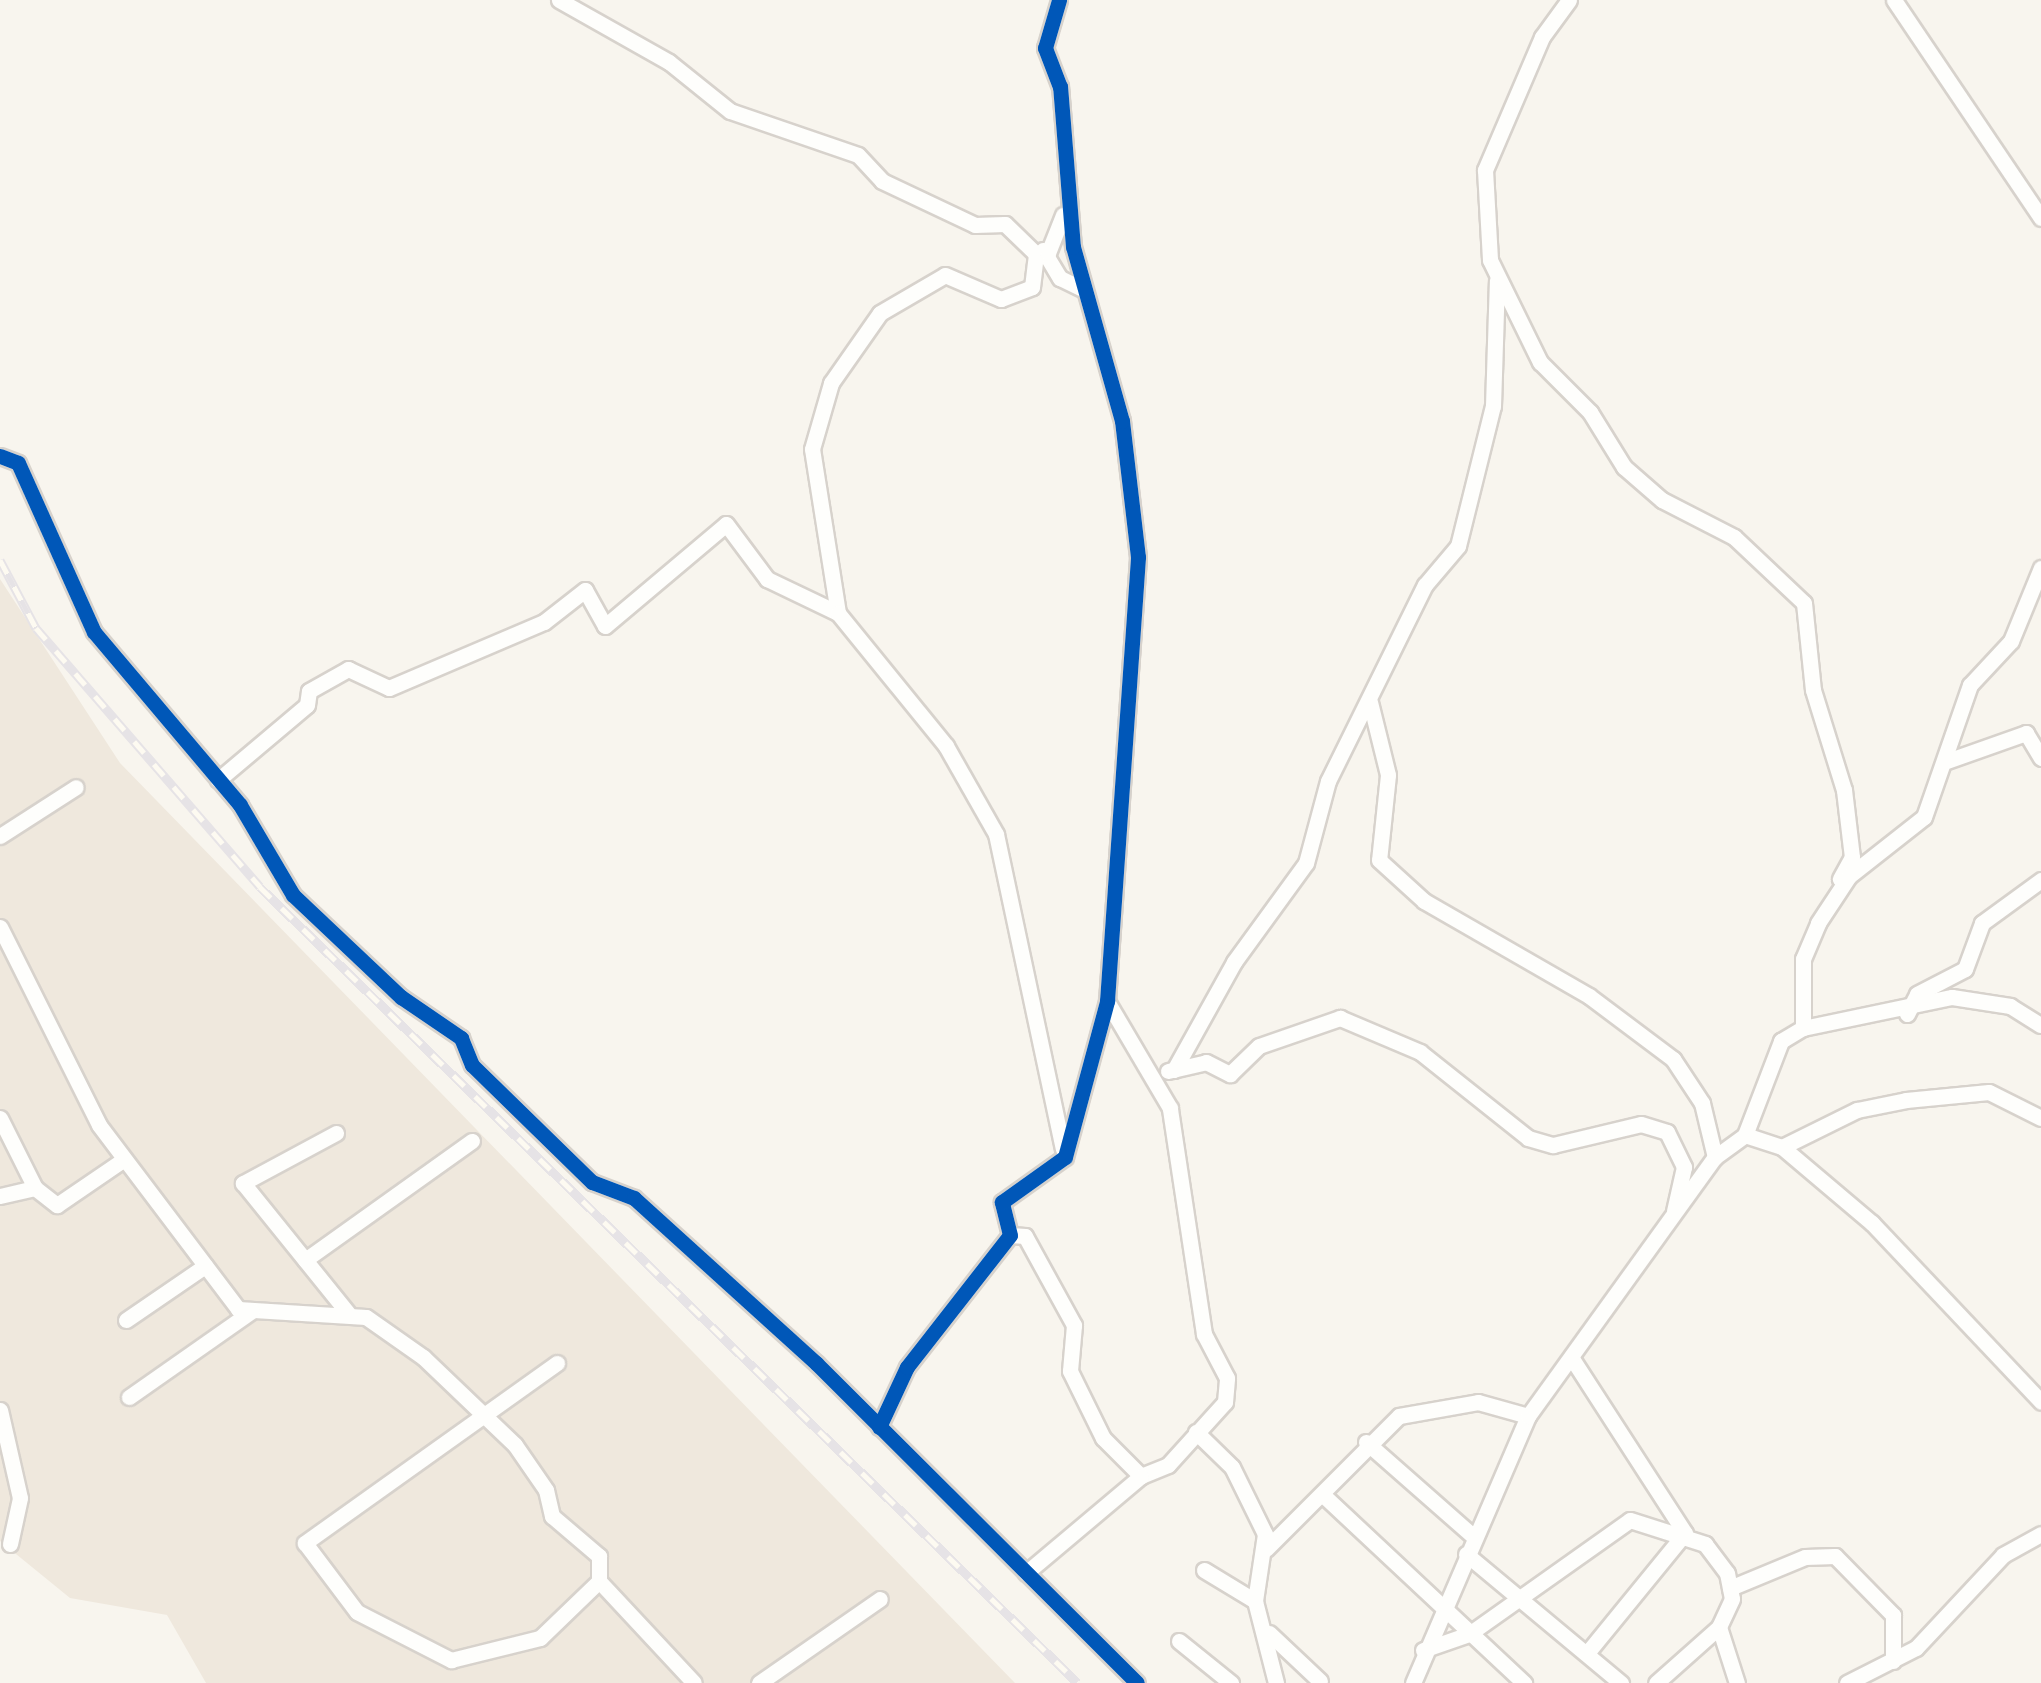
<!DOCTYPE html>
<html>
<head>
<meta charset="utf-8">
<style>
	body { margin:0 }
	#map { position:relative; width:2041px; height:1683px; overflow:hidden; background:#f8f5ee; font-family:Rubik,sans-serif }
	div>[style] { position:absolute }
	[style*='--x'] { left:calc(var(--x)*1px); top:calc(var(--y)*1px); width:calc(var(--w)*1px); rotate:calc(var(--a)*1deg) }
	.residential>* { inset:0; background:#efe8dd }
	.roads { filter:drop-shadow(2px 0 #d7d2cc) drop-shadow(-2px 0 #d7d2cc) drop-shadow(0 2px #d7d2cc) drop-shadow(0 -2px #d7d2cc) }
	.minor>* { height:15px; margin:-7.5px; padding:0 7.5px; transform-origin:7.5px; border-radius:7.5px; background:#fefefc }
	.rail>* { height:9px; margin-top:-4.5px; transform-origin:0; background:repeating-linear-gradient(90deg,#fdfaf1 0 15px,#e6e3e6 0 30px); box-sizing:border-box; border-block:2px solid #e6e3e6 }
	.cycleway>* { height:15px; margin:-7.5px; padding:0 7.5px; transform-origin:7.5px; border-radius:7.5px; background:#0057b8 }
	span { translate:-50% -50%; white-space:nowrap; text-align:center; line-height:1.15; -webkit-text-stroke:8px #fdfaf1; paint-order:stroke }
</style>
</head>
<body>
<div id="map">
	<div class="residential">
		<i style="clip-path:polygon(0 579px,120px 763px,1015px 1683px,206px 1683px,167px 1615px,70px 1598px,0 1541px)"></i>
	</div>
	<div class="roads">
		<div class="minor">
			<i style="--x:559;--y:0;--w:126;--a:29.4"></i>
			<i style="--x:669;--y:62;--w:78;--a:38.8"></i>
			<i style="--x:730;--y:111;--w:135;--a:19"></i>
			<i style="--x:858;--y:155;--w:35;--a:47"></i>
			<i style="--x:882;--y:181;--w:103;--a:25.3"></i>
			<i style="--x:975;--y:225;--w:30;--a:-2"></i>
			<i style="--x:1005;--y:224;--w:43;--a:44.1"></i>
			<i style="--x:1569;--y:0;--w:46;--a:126.1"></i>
			<i style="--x:1542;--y:37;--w:145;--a:113.2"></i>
			<i style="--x:1485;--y:170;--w:90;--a:86.8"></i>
			<i style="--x:1490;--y:260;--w:114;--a:63.9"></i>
			<i style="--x:1540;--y:362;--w:71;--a:45"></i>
			<i style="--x:1590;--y:412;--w:65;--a:58.3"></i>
			<i style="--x:1624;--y:467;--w:50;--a:41"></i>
			<i style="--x:1662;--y:500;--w:81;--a:27.2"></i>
			<i style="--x:1734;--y:537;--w:96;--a:43.3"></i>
			<i style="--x:1804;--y:603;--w:87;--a:84.1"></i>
			<i style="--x:1813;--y:690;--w:105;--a:72.8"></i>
			<i style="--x:1844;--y:790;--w:67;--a:83.2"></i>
			<i style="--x:1852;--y:857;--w:25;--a:119"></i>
			<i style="--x:1894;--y:0;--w:263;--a:56"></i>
			<i style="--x:1043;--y:250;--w:33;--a:59"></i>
			<i style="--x:1060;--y:278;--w:25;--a:26"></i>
			<i style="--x:0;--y:456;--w:19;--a:21"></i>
			<i style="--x:18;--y:463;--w:185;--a:65.8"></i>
			<i style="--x:94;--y:632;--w:226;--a:49.8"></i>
			<i style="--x:240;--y:805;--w:104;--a:59.5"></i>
			<i style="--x:293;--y:895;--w:149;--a:43.4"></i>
			<i style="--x:401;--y:997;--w:73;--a:34.3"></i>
			<i style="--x:461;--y:1038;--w:29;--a:68"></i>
			<i style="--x:472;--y:1065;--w:168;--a:44.3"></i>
			<i style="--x:592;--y:1182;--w:45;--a:20.9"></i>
			<i style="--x:634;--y:1198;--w:246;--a:42.2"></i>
			<i style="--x:816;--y:1363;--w:453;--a:44.9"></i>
			<i style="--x:838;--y:613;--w:166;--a:-99"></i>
			<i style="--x:812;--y:449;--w:69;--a:-73.9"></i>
			<i style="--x:831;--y:383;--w:85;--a:-55"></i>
			<i style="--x:880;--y:313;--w:75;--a:-30.3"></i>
			<i style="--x:945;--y:275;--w:61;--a:23.2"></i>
			<i style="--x:1001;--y:299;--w:33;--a:-21"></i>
			<i style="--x:1032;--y:287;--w:33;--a:-83"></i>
			<i style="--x:1036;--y:254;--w:12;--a:-5"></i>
			<i style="--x:1048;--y:253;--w:41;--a:-68.5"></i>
			<i style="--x:1370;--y:702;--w:75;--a:76.1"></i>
			<i style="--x:1388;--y:775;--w:85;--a:96"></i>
			<i style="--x:1379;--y:860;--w:61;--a:42.3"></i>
			<i style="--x:1424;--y:901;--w:190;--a:29.9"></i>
			<i style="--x:1589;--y:996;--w:105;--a:36.9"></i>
			<i style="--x:1673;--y:1059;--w:53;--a:56.6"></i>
			<i style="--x:1702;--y:1103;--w:56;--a:76.5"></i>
			<i style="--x:1947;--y:761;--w:84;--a:-19.5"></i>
			<i style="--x:2026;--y:733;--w:29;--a:59"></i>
			<i style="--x:218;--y:780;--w:116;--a:-40.1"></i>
			<i style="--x:307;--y:705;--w:14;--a:-82"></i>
			<i style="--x:309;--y:691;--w:45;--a:-29.4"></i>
			<i style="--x:348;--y:669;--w:45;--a:24.9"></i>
			<i style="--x:389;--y:688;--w:168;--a:-23.1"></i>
			<i style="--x:544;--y:622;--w:52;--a:-38"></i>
			<i style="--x:585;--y:590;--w:41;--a:60.9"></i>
			<i style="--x:605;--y:626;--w:158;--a:-40.1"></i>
			<i style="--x:726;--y:524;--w:69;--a:53.3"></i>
			<i style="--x:767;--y:579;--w:79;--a:25.6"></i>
			<i style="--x:838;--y:613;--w:171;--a:50.9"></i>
			<i style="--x:946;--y:746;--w:101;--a:60.4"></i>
			<i style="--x:996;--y:834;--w:322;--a:78"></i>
			<i style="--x:0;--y:836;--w:90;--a:-32.8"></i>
			<i style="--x:0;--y:927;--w:221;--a:63.4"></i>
			<i style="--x:99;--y:1125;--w:231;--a:52.9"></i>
			<i style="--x:238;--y:1309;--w:128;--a:3.6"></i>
			<i style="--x:366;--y:1317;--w:70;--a:35.1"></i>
			<i style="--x:423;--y:1357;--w:127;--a:43.7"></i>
			<i style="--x:515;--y:1445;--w:55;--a:55.4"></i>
			<i style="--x:546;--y:1490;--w:27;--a:77"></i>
			<i style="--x:552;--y:1516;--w:62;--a:40.4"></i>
			<i style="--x:599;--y:1556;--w:25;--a:90"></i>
			<i style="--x:599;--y:1581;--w:139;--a:47"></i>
			<i style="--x:1907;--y:1014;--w:22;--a:-63"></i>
			<i style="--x:1917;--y:994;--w:54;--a:-27.5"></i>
			<i style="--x:1965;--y:969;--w:49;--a:-69.7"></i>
			<i style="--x:1982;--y:923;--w:73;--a:-36.1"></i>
			<i style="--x:1803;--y:1028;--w:152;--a:-11.8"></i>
			<i style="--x:1952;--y:997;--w:59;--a:8.8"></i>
			<i style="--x:2010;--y:1006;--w:36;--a:32"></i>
			<i style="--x:1174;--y:1070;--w:124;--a:-60.9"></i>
			<i style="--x:1234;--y:962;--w:122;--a:-54"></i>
			<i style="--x:1306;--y:863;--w:85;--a:-75"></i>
			<i style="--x:1328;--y:781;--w:219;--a:-63.7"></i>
			<i style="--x:1425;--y:585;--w:51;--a:-49.8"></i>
			<i style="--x:1458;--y:546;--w:144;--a:-76"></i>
			<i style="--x:1493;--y:406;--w:126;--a:-88.2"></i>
			<i style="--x:1168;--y:1071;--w:39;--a:-13"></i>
			<i style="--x:1206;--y:1062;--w:27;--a:27"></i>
			<i style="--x:1230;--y:1074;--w:40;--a:-44"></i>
			<i style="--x:1259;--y:1046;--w:86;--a:-19.1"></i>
			<i style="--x:1340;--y:1018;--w:87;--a:23"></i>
			<i style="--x:1420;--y:1052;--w:138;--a:38.5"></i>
			<i style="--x:1528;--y:1138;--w:26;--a:16"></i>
			<i style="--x:1553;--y:1145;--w:90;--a:-13.4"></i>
			<i style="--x:1641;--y:1124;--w:27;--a:17"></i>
			<i style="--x:1667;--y:1132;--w:39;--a:64"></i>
			<i style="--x:1684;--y:1167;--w:45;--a:102.8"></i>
			<i style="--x:0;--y:1118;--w:78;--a:63.4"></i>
			<i style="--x:336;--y:1133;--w:106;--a:151.7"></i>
			<i style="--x:243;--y:1183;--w:167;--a:51.1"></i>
			<i style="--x:1745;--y:1135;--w:39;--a:18"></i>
			<i style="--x:1782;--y:1147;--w:118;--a:40.2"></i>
			<i style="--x:1872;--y:1223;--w:246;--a:46.6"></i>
			<i style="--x:1782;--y:1147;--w:84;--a:-26.3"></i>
			<i style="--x:1857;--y:1110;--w:50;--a:-11.5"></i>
			<i style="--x:1906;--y:1100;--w:83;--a:-5.5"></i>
			<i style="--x:1989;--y:1092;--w:58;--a:26.6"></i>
			<i style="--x:0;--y:1196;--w:36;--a:-13"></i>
			<i style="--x:35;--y:1188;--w:28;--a:38"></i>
			<i style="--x:57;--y:1205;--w:80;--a:-34.3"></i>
			<i style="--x:1010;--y:1235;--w:15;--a:4"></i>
			<i style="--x:1025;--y:1236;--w:102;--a:61.2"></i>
			<i style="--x:1074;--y:1325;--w:46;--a:95"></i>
			<i style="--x:1070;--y:1371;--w:75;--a:63.8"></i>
			<i style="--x:1103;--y:1438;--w:54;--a:45"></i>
			<i style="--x:1141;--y:1476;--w:29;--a:-22"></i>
			<i style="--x:1168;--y:1465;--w:85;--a:-47.9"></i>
			<i style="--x:1225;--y:1402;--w:24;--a:-85"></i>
			<i style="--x:1227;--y:1378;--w:50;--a:-117.6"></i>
			<i style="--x:1204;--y:1334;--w:229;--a:-98.6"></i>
			<i style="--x:1170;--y:1108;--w:124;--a:-120.5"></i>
			<i style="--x:305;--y:1260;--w:205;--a:-35.5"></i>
			<i style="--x:126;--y:1320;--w:96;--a:-34.4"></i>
			<i style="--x:1571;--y:1357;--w:210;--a:57.1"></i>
			<i style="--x:1685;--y:1533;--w:154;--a:129.2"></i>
			<i style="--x:557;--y:1363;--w:310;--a:144.5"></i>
			<i style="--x:305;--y:1543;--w:86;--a:53"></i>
			<i style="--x:357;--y:1612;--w:106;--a:27.1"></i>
			<i style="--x:451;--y:1660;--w:92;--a:-13.9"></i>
			<i style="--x:540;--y:1638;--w:82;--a:-44"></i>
			<i style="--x:129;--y:1397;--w:150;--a:-35"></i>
			<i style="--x:0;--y:1410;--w:90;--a:77.2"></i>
			<i style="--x:20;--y:1498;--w:47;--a:102.3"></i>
			<i style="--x:879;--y:1427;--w:66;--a:-65"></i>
			<i style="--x:907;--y:1367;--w:167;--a:-52"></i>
			<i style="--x:1010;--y:1235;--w:34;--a:-104"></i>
			<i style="--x:1002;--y:1202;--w:77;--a:-35.5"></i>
			<i style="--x:1065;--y:1157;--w:162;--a:-74.9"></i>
			<i style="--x:1107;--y:1001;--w:445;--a:-86"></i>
			<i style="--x:1138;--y:557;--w:137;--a:-96.7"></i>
			<i style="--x:1122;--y:421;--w:181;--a:-105.7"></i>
			<i style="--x:1073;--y:247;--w:161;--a:-94.6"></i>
			<i style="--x:1060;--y:87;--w:42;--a:-111"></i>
			<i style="--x:1045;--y:48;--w:50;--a:-73.7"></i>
			<i style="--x:1196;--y:1432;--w:50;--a:44.2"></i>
			<i style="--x:1232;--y:1467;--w:75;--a:63.8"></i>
			<i style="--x:1265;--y:1534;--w:68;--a:98.5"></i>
			<i style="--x:1255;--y:1601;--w:85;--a:75.6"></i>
			<i style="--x:1366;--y:1442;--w:144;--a:41.3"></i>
			<i style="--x:1322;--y:1494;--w:277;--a:43.1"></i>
			<i style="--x:1266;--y:1549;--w:188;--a:-45"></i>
			<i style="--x:1399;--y:1416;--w:80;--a:-10"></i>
			<i style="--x:1478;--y:1402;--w:52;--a:15.6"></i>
			<i style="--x:1466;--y:1554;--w:202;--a:39.8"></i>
			<i style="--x:1204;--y:1570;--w:60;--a:31.3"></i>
			<i style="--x:1026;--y:1573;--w:150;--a:-40.1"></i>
			<i style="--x:1730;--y:1588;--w:81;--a:-22.5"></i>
			<i style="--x:1805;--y:1557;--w:30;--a:-2"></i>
			<i style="--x:1835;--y:1556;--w:83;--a:45.5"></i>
			<i style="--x:1893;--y:1615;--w:46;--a:90"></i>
			<i style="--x:1719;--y:1627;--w:59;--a:72.2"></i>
			<i style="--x:1269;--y:1633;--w:70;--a:43.3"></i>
			<i style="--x:1179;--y:1641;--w:67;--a:38.9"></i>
			<i style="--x:1423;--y:1650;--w:49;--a:-19.2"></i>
			<i style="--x:1469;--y:1634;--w:197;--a:-35.3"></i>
			<i style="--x:1630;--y:1520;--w:79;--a:17.7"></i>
			<i style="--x:1705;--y:1544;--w:36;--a:53"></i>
			<i style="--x:1727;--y:1573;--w:26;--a:79"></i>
			<i style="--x:1732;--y:1599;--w:31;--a:115"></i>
			<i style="--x:1719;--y:1627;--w:84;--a:138.4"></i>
			<i style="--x:759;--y:1683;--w:147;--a:-34.8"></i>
			<i style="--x:1413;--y:1683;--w:291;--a:-66.7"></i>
			<i style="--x:1528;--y:1416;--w:319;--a:-54.2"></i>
			<i style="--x:1715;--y:1157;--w:37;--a:-36"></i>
			<i style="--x:1745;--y:1135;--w:101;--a:-69"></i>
			<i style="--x:1781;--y:1041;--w:26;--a:-31"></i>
			<i style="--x:1803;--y:1028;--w:69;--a:-90"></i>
			<i style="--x:1803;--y:959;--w:39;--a:-67"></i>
			<i style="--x:1818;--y:923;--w:56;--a:-56.6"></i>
			<i style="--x:1849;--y:876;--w:95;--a:-38.2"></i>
			<i style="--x:1924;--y:817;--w:140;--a:-70.8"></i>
			<i style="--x:1970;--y:685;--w:60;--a:-47"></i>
			<i style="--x:2011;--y:641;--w:79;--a:-67.7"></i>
			<i style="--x:1847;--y:1683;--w:77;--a:-26.9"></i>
			<i style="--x:1916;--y:1648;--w:127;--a:-46.9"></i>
			<i style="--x:2003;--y:1555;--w:43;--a:-28.9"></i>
		</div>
	</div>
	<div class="rail">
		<i style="--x:0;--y:560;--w:77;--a:62.1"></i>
		<i style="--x:36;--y:628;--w:342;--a:49.1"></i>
		<i style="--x:260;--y:887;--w:1141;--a:44.22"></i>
	</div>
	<div class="cycleway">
		<i style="--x:0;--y:456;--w:19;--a:21"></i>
		<i style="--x:18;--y:463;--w:185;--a:65.8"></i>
		<i style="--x:94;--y:632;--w:226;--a:49.8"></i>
		<i style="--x:240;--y:805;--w:104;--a:59.5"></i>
		<i style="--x:293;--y:895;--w:149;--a:43.4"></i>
		<i style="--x:401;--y:997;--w:73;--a:34.3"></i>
		<i style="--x:461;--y:1038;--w:29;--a:68"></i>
		<i style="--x:472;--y:1065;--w:168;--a:44.3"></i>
		<i style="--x:592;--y:1182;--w:45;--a:20.9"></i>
		<i style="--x:634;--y:1198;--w:246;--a:42.2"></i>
		<i style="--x:816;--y:1363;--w:453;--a:44.9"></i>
		<i style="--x:879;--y:1427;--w:66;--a:-65"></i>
		<i style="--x:907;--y:1367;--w:167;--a:-52"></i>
		<i style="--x:1010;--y:1235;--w:34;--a:-104"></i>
		<i style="--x:1002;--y:1202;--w:77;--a:-35.5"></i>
		<i style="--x:1065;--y:1157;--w:162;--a:-74.9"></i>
		<i style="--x:1107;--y:1001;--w:445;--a:-86"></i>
		<i style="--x:1138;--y:557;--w:137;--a:-96.7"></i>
		<i style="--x:1122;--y:421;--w:181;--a:-105.7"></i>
		<i style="--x:1073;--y:247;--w:161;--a:-94.6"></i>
		<i style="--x:1060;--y:87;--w:42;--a:-111"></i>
		<i style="--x:1045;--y:48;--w:50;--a:-73.7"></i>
	</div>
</div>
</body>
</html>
